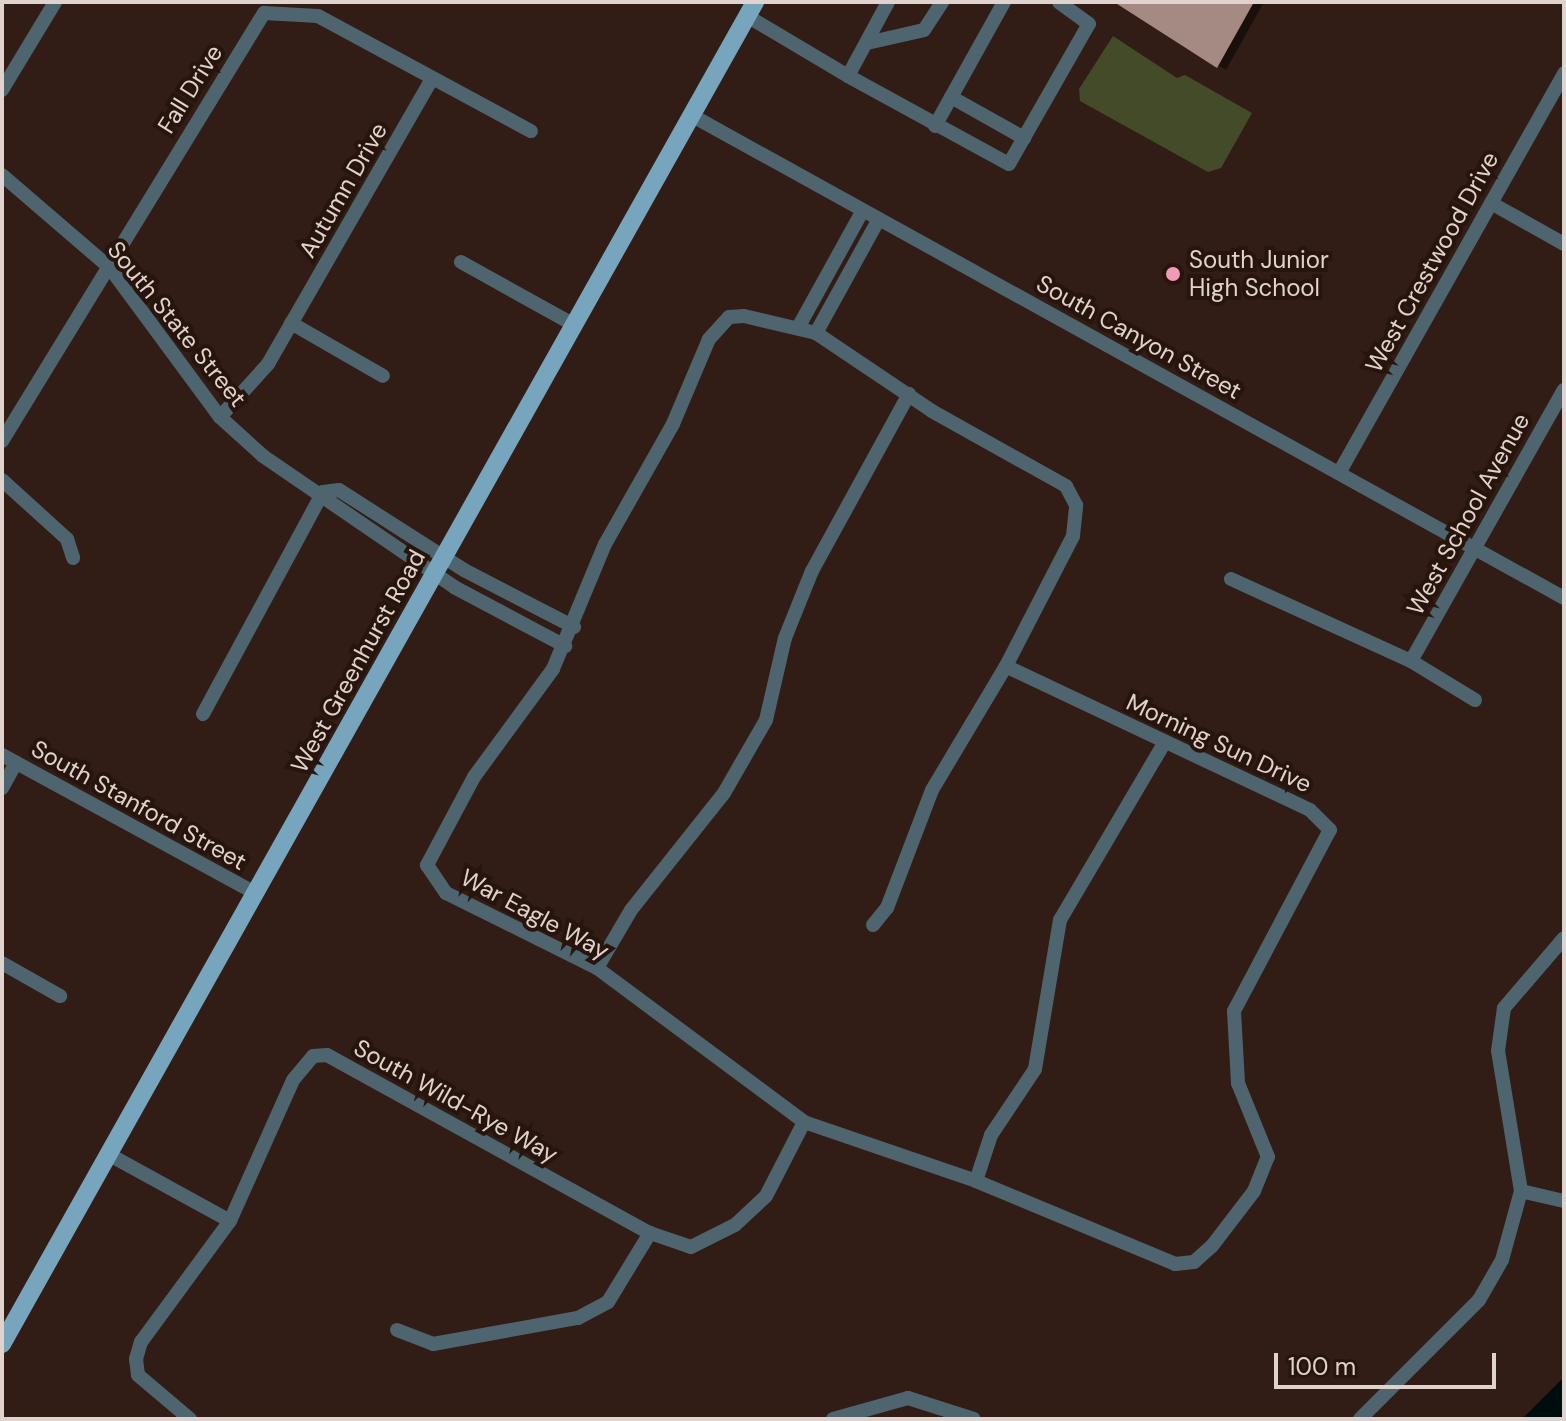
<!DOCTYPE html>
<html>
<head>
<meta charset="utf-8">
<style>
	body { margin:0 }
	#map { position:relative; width:1566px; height:1421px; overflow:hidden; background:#311d15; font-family:"DM Sans",sans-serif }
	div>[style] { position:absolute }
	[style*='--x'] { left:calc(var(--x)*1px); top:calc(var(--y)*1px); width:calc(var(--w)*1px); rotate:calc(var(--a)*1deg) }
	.green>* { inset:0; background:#434b28 }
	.water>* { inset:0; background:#000d0e }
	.shadow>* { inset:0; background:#0007 }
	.building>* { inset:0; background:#a58983 }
	.minor>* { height:14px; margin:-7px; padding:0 7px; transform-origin:7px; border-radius:7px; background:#4e646f }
	.major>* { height:18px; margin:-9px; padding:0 9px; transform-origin:9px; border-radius:9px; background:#77a5bd }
	.dots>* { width:22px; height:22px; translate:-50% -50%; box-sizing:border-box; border:4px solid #27140c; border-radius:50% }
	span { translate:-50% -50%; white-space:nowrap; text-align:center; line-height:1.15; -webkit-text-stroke:8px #27140c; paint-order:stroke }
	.street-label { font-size:24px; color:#e0d2cd }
	.poi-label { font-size:24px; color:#e0d2cd }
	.left { translate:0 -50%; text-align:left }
	.frame { position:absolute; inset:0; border:4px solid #e0d2cd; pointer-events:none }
	.scale { position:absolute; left:1274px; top:1353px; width:222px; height:36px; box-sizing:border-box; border:4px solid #e0d2cd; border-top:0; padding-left:10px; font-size:24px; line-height:28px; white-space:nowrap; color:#e0d2cd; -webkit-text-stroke:6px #27140c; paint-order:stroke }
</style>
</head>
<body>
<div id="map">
	<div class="green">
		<i style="clip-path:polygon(1113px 36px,1177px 78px,1185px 75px,1252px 113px,1221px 168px,1208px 172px,1080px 101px,1079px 89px)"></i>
	</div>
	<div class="water">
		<i style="clip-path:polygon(1564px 1377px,1564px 1419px,1522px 1419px)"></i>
	</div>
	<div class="shadow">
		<i style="clip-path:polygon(1114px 2px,1264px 2px,1226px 70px)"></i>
	</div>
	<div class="building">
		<i style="clip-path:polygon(1114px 2px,1254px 2px,1217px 68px)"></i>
	</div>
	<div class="minor">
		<i style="--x:747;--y:16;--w:117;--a:30.7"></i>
		<i style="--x:848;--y:76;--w:84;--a:-61.6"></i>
		<i style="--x:867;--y:43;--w:58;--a:-12.8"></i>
		<i style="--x:924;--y:30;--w:33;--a:-57"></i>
		<i style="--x:848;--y:76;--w:183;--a:28.7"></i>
		<i style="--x:1009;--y:164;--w:161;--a:-60.3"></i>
		<i style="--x:1089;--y:24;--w:37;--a:-144"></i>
		<i style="--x:2;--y:90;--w:103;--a:-58.9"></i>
		<i style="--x:951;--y:97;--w:84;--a:29.3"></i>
		<i style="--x:691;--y:115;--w:998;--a:28.95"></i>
		<i style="--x:935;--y:126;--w:142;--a:-60.9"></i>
		<i style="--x:2;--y:175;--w:143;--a:40.7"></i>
		<i style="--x:110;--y:268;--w:185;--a:53.6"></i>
		<i style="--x:220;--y:417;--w:58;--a:42.2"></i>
		<i style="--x:263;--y:456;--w:232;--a:34.4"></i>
		<i style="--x:454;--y:587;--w:126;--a:28"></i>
		<i style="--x:1491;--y:203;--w:84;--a:29.3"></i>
		<i style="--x:461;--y:262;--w:129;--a:29.1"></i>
		<i style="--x:291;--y:323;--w:106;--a:29.9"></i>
		<i style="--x:799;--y:326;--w:132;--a:-61.1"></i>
		<i style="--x:816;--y:333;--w:130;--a:-61.1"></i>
		<i style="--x:220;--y:417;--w:72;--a:-47.8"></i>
		<i style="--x:268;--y:364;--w:329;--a:-60.1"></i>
		<i style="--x:2;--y:441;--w:502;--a:-58.53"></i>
		<i style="--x:264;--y:13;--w:54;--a:3.2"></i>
		<i style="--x:318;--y:16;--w:242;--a:28.4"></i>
		<i style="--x:1339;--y:473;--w:459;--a:-60.6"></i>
		<i style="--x:2;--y:480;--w:88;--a:42.2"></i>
		<i style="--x:67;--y:539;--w:20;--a:72"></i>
		<i style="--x:323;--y:492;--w:16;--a:-7"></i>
		<i style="--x:339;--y:490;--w:148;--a:32.6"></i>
		<i style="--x:464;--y:570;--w:124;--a:27.4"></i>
		<i style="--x:1231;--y:579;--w:198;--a:24.5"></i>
		<i style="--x:1411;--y:661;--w:75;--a:31.4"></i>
		<i style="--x:1411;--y:661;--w:311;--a:-60.6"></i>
		<i style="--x:203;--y:714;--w:252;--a:-61.6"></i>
		<i style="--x:2;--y:755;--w:288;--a:28.6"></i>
		<i style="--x:2;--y:788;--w:29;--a:-61"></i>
		<i style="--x:873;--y:925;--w:22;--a:-51"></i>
		<i style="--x:887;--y:908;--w:126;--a:-69.1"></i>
		<i style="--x:932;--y:790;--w:144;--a:-59.2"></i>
		<i style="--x:2;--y:963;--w:67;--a:29.6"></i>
		<i style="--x:597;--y:968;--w:67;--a:-59.6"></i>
		<i style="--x:631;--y:910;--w:149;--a:-51.5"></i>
		<i style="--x:724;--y:793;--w:84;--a:-60.1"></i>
		<i style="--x:766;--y:720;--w:84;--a:-77"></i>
		<i style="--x:785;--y:638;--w:72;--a:-68.1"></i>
		<i style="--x:812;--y:571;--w:202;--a:-61.3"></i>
		<i style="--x:108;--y:1154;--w:139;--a:28.8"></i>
		<i style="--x:230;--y:1221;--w:154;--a:-65.9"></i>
		<i style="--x:293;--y:1080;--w:31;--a:-50"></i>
		<i style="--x:313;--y:1056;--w:14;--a:-4"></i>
		<i style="--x:327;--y:1055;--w:369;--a:28.9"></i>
		<i style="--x:650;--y:1233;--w:43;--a:18.9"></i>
		<i style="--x:691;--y:1247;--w:49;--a:-26.6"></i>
		<i style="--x:735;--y:1225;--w:42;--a:-43.1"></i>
		<i style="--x:766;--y:1196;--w:83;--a:-62.8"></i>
		<i style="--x:804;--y:1122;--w:182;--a:18.9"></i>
		<i style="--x:976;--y:1181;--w:216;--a:22.6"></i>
		<i style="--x:1175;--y:1264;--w:19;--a:-6"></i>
		<i style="--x:1194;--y:1262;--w:24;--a:-42"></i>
		<i style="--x:1212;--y:1246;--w:69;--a:-52.6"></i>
		<i style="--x:1254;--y:1191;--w:37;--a:-68"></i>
		<i style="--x:1268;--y:1157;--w:80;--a:-112.1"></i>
		<i style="--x:1238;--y:1083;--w:72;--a:-93.2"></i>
		<i style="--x:1234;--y:1011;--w:205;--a:-62.1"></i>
		<i style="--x:1330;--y:830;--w:28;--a:-135"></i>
		<i style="--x:1310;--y:810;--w:336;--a:-154.7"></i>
		<i style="--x:1006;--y:666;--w:146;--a:-62.7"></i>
		<i style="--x:1073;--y:536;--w:31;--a:-84"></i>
		<i style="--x:1076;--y:505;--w:21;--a:-118"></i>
		<i style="--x:1066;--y:486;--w:154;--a:-150.8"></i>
		<i style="--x:932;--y:411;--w:140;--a:-146.1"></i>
		<i style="--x:816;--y:333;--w:74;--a:-166.7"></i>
		<i style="--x:744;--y:316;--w:15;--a:176"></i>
		<i style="--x:729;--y:317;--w:30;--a:132"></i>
		<i style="--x:709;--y:339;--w:92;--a:113"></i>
		<i style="--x:673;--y:424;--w:138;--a:119.5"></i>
		<i style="--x:605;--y:544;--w:135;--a:112.6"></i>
		<i style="--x:553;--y:669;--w:134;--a:126.2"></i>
		<i style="--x:474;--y:777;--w:100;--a:118.1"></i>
		<i style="--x:427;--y:865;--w:34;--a:56"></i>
		<i style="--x:446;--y:893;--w:169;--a:26.4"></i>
		<i style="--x:597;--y:968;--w:258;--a:36.6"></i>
		<i style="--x:976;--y:1181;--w:48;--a:-71.9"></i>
		<i style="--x:991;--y:1135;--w:79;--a:-56.3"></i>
		<i style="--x:1035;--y:1069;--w:151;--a:-80.5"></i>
		<i style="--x:1060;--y:920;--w:207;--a:-59.5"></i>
		<i style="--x:1521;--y:1191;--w:44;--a:13.1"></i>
		<i style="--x:397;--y:1330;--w:39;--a:21"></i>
		<i style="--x:433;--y:1344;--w:147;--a:-10.2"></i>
		<i style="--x:578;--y:1318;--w:34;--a:-28"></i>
		<i style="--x:608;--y:1302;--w:81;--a:-58.7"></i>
		<i style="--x:190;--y:1419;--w:68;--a:-139.8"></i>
		<i style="--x:138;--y:1375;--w:16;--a:-97"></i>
		<i style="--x:136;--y:1359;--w:18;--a:-74"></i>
		<i style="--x:141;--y:1342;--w:150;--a:-53.7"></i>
		<i style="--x:833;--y:1419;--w:78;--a:-15.6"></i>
		<i style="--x:908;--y:1398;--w:69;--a:17.7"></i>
		<i style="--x:1360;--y:1419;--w:168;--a:-45"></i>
		<i style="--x:1479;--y:1300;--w:46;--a:-60.1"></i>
		<i style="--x:1502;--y:1260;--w:72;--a:-74.6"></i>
		<i style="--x:1521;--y:1191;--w:142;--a:-99.3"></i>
		<i style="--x:1498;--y:1051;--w:43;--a:-82.1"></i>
		<i style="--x:1504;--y:1008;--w:92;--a:-49.4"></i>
	</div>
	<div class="major">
		<i style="--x:2;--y:1344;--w:1539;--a:-60.7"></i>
	</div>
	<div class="dots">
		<i style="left:1173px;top:274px;background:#ef9ab7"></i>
	</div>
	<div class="street-label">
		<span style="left:190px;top:89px;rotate:-58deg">Fall Drive</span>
		<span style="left:343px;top:190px;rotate:-60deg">Autumn Drive</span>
		<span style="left:1432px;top:262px;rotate:-61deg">West Crestwood Drive</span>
		<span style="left:177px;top:324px;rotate:51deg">South State Street</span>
		<span style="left:1139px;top:337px;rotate:29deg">South Canyon Street</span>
		<span style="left:1468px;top:514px;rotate:-61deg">West School Avenue</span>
		<span style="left:358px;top:661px;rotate:-61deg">West Greenhurst Road</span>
		<span style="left:1219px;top:743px;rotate:25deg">Morning Sun Drive</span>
		<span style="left:139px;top:805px;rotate:29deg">South Stanford Street</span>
		<span style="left:535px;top:914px;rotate:28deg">War Eagle Way</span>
		<span style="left:456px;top:1101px;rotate:29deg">South Wild-Rye Way</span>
	</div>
	<div class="poi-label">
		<span class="left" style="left:1189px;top:274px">South Junior<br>High School</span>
	</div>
	<div class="frame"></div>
	<div class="scale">100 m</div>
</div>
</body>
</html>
